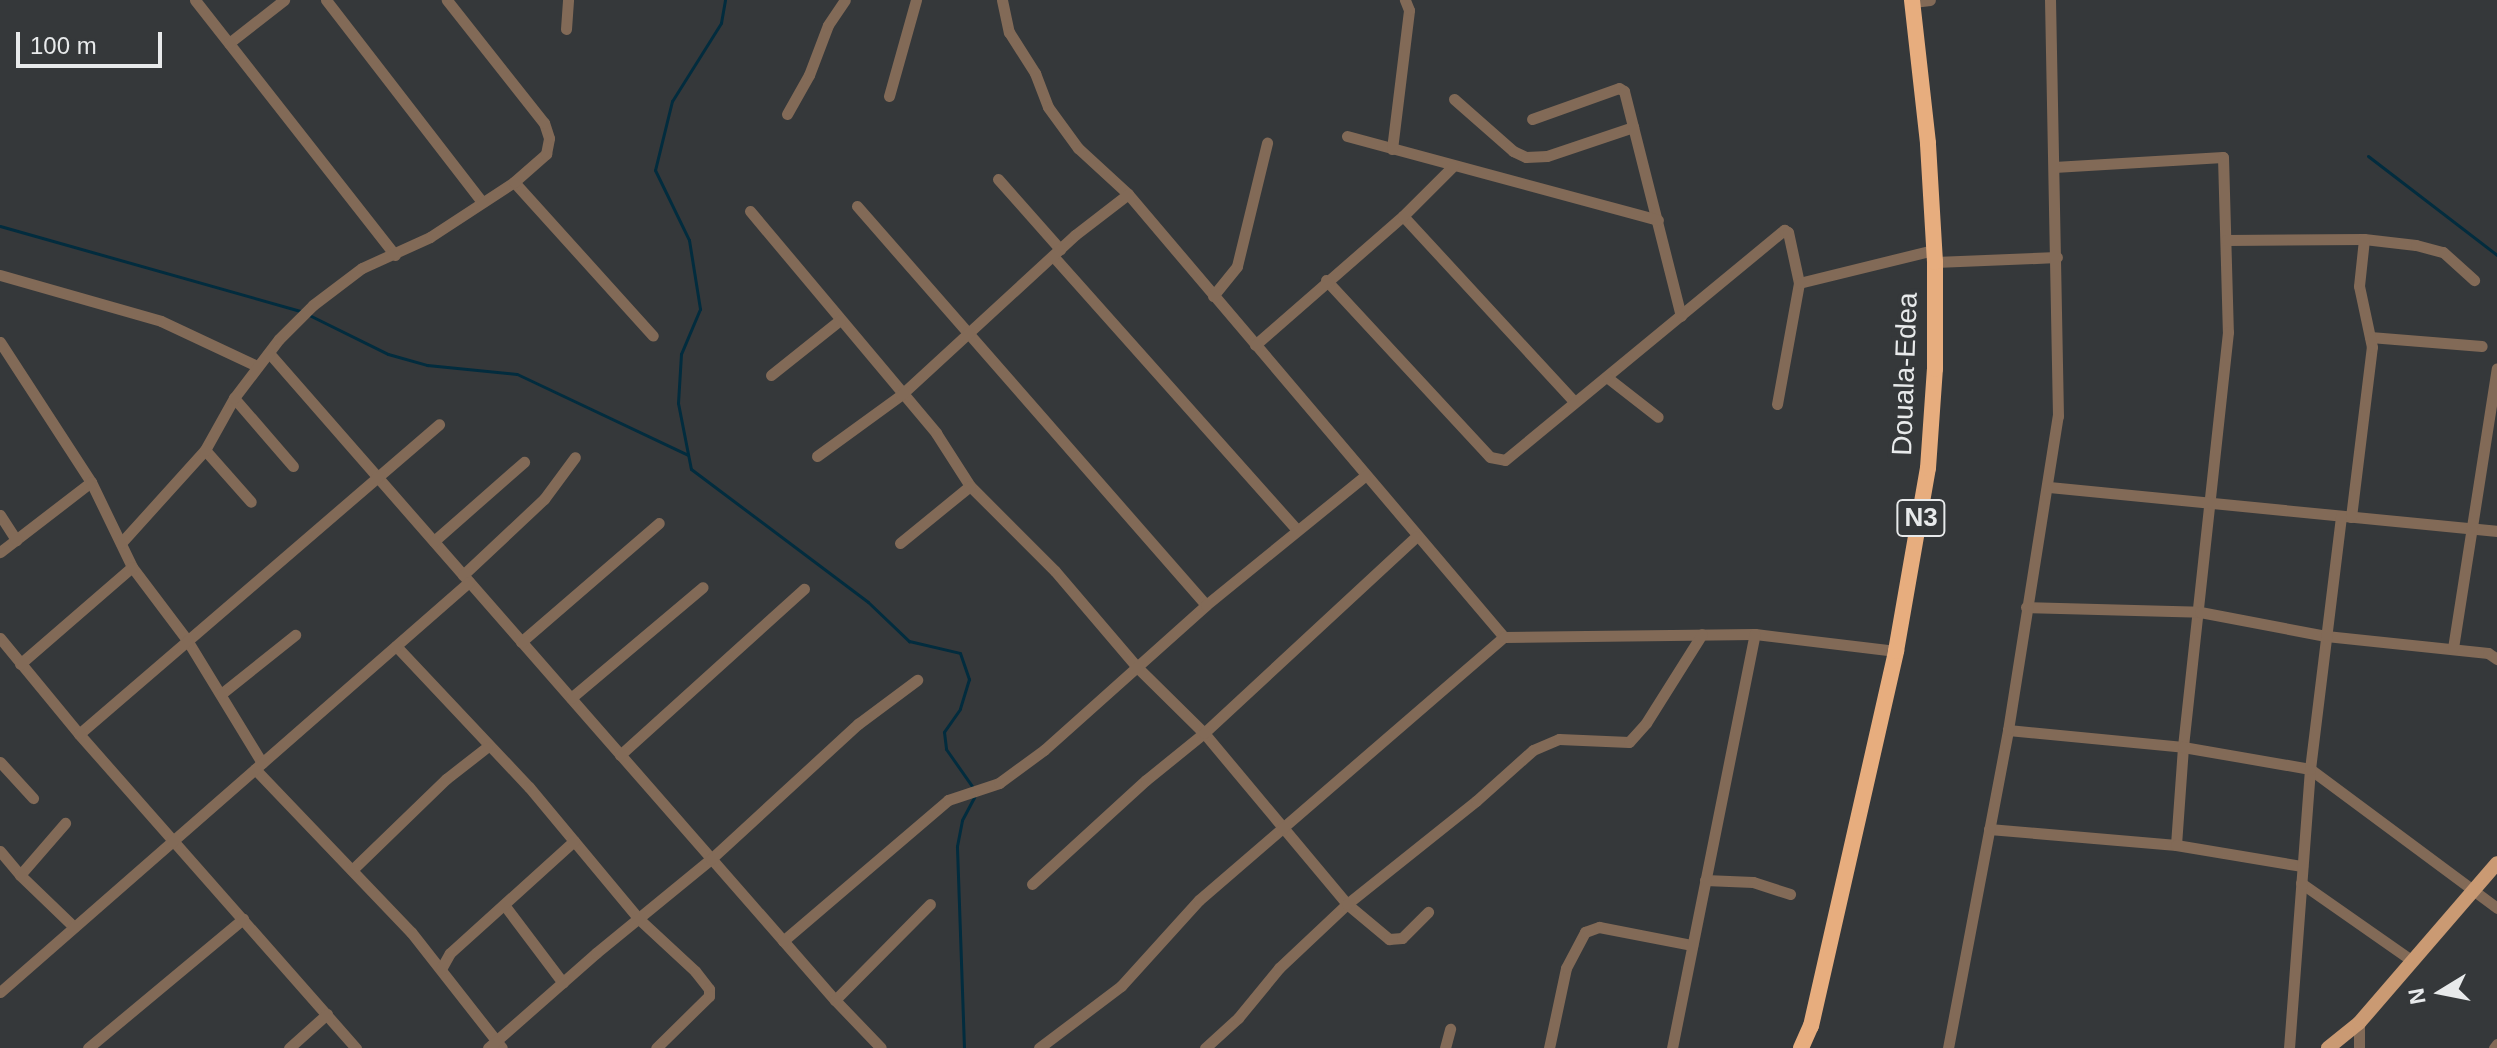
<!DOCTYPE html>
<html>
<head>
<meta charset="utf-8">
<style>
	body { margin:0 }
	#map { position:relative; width:2497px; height:1048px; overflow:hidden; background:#35383a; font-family:Arial,sans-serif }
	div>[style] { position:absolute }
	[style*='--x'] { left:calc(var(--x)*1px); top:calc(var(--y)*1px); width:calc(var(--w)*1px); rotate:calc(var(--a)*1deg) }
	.stream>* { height:3px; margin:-1.5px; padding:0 1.5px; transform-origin:1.5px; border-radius:1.5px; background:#022c3e }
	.minor>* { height:11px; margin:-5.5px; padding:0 5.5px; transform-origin:5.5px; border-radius:5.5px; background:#826a57 }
	.major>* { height:14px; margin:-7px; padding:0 7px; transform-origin:7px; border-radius:7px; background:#ca9a73 }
	.highway>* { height:16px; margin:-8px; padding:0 8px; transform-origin:8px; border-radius:8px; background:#e7ad7e }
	span { translate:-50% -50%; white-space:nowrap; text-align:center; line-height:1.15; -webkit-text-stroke:8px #35383a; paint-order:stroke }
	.shield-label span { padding:2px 6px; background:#35383a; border:2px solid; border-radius:6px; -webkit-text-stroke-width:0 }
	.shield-label { font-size:26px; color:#e8eaeb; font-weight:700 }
	.street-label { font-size:28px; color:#e8eaeb }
	.north { position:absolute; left:2401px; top:952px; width:80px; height:80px; -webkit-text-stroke:6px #35383a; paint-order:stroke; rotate:260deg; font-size:22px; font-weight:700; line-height:32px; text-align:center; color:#e8eaeb }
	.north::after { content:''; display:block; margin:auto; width:28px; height:36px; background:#e8eaeb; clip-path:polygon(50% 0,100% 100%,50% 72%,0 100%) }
	.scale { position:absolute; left:16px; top:32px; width:146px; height:36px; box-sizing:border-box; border:4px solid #e8eaeb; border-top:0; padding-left:10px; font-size:24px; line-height:28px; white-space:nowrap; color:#e8eaeb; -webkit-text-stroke:6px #35383a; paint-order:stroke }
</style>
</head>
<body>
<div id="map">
	<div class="stream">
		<i style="--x:725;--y:0;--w:23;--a:100"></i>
		<i style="--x:721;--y:23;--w:92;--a:122.1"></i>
		<i style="--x:672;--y:101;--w:71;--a:103.8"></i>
		<i style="--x:655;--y:170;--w:78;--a:64.1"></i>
		<i style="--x:689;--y:240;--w:70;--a:80.9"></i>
		<i style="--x:700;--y:309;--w:49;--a:112.9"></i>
		<i style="--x:681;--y:354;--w:49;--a:93.5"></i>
		<i style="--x:678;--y:403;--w:67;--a:78.9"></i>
		<i style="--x:691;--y:469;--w:221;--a:36.9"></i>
		<i style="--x:868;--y:602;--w:57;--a:43.6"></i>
		<i style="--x:909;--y:641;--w:52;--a:13.2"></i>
		<i style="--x:960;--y:653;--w:28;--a:71"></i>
		<i style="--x:969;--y:679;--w:31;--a:107"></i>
		<i style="--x:960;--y:709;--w:28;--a:125"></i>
		<i style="--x:944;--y:732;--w:17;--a:83"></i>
		<i style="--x:946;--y:749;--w:49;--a:55"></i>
		<i style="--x:2368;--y:156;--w:163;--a:37.5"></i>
		<i style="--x:0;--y:226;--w:312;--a:15.8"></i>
		<i style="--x:307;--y:314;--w:90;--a:26.3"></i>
		<i style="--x:388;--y:354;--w:41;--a:15.8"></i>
		<i style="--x:427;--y:365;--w:90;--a:5.7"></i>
		<i style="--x:517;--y:374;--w:189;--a:25.3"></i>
		<i style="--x:964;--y:1048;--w:202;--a:-92"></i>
		<i style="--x:957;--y:846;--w:26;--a:-79"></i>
		<i style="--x:962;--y:820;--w:26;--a:-62"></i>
	</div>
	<div class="minor">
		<i style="--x:195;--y:0;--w:324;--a:51.9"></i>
		<i style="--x:326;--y:0;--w:255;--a:52.3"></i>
		<i style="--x:1002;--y:0;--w:33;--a:78"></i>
		<i style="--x:1009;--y:32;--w:49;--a:57.6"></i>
		<i style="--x:1035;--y:73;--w:36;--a:69"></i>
		<i style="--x:1048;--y:107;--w:51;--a:53.8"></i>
		<i style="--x:1078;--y:148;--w:68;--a:42.6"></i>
		<i style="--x:1128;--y:194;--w:581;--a:49.68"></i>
		<i style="--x:1913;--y:2;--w:17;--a:-7"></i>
		<i style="--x:566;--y:29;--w:29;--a:-86"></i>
		<i style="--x:229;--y:43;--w:70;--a:-38"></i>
		<i style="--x:889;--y:96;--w:100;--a:-74.3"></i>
		<i style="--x:1454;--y:99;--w:79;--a:41.4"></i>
		<i style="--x:1513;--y:151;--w:14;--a:25"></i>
		<i style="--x:1526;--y:157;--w:21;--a:-3"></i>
		<i style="--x:1547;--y:156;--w:91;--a:-18.6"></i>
		<i style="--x:787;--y:114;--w:45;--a:-60.6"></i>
		<i style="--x:809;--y:75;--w:53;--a:-69.2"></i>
		<i style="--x:828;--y:25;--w:30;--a:-56"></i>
		<i style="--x:1532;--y:119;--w:92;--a:-19.6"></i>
		<i style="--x:1619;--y:88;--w:6;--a:31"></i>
		<i style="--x:1624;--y:91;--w:232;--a:75.8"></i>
		<i style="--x:1347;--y:136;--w:322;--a:15.1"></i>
		<i style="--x:1392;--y:149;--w:140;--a:-83"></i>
		<i style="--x:1409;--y:10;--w:11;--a:-112"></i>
		<i style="--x:2054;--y:167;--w:169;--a:-3.4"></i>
		<i style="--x:2223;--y:157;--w:175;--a:88.4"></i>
		<i style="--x:2228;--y:332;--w:417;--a:96.2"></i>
		<i style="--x:2183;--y:747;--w:98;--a:94.1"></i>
		<i style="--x:998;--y:179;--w:94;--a:48.5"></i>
		<i style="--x:514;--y:182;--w:207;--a:47.9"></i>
		<i style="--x:857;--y:206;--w:530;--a:48.82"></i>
		<i style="--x:750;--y:211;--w:290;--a:50"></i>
		<i style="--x:936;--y:433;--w:63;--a:57.3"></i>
		<i style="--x:970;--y:486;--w:120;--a:45"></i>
		<i style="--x:1055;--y:571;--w:126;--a:49.5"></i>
		<i style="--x:1137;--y:667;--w:94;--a:44.6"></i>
		<i style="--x:1204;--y:733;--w:223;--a:50.1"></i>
		<i style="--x:1347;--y:904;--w:55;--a:39.8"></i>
		<i style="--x:1389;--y:939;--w:13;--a:-4"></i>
		<i style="--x:1402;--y:938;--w:37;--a:-45"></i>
		<i style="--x:1403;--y:216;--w:252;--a:47.3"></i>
		<i style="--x:2226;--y:240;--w:138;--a:-0.4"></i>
		<i style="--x:2364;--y:239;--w:52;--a:6.6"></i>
		<i style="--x:2416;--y:245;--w:28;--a:15"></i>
		<i style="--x:2443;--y:252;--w:42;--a:42.1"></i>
		<i style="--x:1053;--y:256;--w:365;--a:48.3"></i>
		<i style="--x:1935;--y:262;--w:122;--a:-2.3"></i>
		<i style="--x:0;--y:275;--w:167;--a:15.9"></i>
		<i style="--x:161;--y:321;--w:106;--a:25.1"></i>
		<i style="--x:1326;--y:280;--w:241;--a:47.2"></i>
		<i style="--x:1490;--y:457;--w:15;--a:11"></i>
		<i style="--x:1505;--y:460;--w:362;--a:-39.5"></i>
		<i style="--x:1784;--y:230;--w:4;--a:27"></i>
		<i style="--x:1788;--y:232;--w:52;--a:77.8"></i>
		<i style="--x:1799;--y:283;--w:123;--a:100.3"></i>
		<i style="--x:1799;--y:283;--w:138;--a:-13.8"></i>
		<i style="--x:1213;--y:296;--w:38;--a:-51"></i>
		<i style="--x:1237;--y:266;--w:127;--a:-76.3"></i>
		<i style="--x:2370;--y:337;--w:112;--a:4.6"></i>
		<i style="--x:0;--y:342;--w:167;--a:57"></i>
		<i style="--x:91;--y:482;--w:115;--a:142.4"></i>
		<i style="--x:1255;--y:345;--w:196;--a:-41.1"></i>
		<i style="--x:1403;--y:216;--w:71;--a:-45"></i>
		<i style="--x:269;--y:353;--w:860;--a:48.82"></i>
		<i style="--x:835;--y:1000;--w:66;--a:46.2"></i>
		<i style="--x:771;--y:375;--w:88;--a:-38.6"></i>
		<i style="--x:1608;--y:378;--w:63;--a:38"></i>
		<i style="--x:234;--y:398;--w:90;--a:49.1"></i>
		<i style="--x:205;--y:450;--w:69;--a:48.5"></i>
		<i style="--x:817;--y:456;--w:104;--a:-36"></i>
		<i style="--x:901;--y:395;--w:236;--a:-42.6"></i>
		<i style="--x:1075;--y:235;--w:67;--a:-37.7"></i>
		<i style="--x:91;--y:482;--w:94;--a:64.2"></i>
		<i style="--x:132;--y:567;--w:91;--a:53"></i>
		<i style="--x:187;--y:640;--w:144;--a:58.6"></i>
		<i style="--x:2049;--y:487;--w:450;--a:5.6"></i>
		<i style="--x:0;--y:515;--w:30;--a:57"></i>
		<i style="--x:2351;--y:517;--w:171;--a:-83"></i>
		<i style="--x:2372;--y:347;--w:62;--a:-102"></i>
		<i style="--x:2359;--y:286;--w:47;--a:-83.9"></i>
		<i style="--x:434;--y:541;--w:120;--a:-41.3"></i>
		<i style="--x:121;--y:543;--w:125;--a:-47.9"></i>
		<i style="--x:205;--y:450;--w:60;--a:-60.9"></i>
		<i style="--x:234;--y:398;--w:74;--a:-52.7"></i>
		<i style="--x:279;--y:339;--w:48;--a:-45"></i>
		<i style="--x:313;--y:305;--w:61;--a:-37.1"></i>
		<i style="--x:362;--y:268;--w:75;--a:-24.5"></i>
		<i style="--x:430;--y:237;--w:100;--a:-33.2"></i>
		<i style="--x:514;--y:182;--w:43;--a:-41.2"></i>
		<i style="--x:546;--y:154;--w:16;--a:-79"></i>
		<i style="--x:549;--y:138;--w:16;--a:-108"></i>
		<i style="--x:544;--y:123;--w:157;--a:-128.3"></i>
		<i style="--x:900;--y:543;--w:90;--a:-39.2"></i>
		<i style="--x:463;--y:575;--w:111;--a:-43.2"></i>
		<i style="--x:544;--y:499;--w:52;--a:-53.6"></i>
		<i style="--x:2026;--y:607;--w:174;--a:1.6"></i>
		<i style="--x:2200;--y:612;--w:128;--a:10.8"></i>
		<i style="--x:2326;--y:636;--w:163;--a:6"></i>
		<i style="--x:2488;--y:653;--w:11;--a:34"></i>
		<i style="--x:0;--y:638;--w:124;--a:50.5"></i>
		<i style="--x:79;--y:734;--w:419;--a:48.6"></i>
		<i style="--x:521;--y:642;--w:182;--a:-40.8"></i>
		<i style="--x:396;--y:646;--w:194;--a:46.7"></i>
		<i style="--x:529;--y:787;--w:173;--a:50.2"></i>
		<i style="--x:640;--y:920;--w:75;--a:42.8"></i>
		<i style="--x:695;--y:971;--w:23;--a:52"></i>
		<i style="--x:709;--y:989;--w:7;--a:90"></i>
		<i style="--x:709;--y:996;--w:74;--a:135.5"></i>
		<i style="--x:2453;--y:648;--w:283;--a:-81.1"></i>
		<i style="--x:20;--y:664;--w:148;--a:-40.9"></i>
		<i style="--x:221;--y:694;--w:95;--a:-38.6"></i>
		<i style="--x:571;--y:698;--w:172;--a:-40.1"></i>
		<i style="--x:2008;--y:730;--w:176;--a:5.5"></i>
		<i style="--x:2183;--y:747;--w:129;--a:9.8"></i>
		<i style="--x:2310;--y:769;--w:233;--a:36.6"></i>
		<i style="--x:79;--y:734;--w:475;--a:-40.7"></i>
		<i style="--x:620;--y:755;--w:248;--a:-42.1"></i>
		<i style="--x:0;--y:762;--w:49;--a:47.5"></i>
		<i style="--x:255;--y:769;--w:226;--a:46.3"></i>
		<i style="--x:411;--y:932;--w:147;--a:51.9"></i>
		<i style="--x:1989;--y:829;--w:188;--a:4.9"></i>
		<i style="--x:2176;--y:845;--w:128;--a:9.5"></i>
		<i style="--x:0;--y:851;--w:31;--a:50"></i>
		<i style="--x:20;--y:875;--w:75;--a:43.9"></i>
		<i style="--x:352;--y:870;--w:131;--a:-44.1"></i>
		<i style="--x:446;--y:779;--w:52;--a:-38"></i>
		<i style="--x:20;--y:875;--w:69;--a:-49.1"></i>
		<i style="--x:1705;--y:880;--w:48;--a:2.4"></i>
		<i style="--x:1753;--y:882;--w:39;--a:18"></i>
		<i style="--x:2301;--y:883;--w:134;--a:35"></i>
		<i style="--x:1032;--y:884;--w:154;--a:-42.4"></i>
		<i style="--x:1146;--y:780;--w:75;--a:-39"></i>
		<i style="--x:1204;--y:733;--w:289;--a:-42.8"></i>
		<i style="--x:505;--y:906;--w:96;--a:53"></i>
		<i style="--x:783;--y:941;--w:217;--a:-40.5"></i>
		<i style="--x:948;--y:800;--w:54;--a:-18.4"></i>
		<i style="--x:999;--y:783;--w:56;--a:-36.3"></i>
		<i style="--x:1044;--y:750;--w:217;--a:-41.8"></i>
		<i style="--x:1206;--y:605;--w:205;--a:-39.1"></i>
		<i style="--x:441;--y:969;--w:18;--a:-61"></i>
		<i style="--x:450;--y:953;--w:167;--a:-42.1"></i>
		<i style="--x:0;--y:992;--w:623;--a:-41.16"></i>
		<i style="--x:835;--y:1000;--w:135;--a:-45.3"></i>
		<i style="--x:2359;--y:1023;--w:25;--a:90"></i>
		<i style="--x:88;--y:1048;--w:202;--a:-39.8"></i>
		<i style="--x:289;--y:1048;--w:51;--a:-41.8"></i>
		<i style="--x:488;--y:1048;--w:144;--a:-41.3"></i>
		<i style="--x:596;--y:953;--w:149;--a:-39.3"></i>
		<i style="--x:711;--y:859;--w:200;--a:-42.6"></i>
		<i style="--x:858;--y:724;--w:74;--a:-36.7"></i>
		<i style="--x:1039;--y:1048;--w:103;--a:-37.1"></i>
		<i style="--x:1121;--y:986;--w:116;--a:-47.8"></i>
		<i style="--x:1199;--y:900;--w:403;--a:-40.8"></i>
		<i style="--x:1504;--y:637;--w:251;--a:-0.7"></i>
		<i style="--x:1755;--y:634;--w:142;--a:6.9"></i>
		<i style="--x:1205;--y:1048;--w:45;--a:-42.3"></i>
		<i style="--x:1238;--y:1018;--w:65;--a:-50.6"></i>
		<i style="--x:1279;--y:968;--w:93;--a:-43.3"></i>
		<i style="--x:1347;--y:904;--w:165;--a:-38.6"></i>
		<i style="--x:1476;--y:801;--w:76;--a:-41.8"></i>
		<i style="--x:1533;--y:750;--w:28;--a:-23"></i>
		<i style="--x:1559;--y:739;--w:70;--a:2.5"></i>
		<i style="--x:1629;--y:742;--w:25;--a:-48"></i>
		<i style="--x:1646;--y:723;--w:105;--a:-57.8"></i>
		<i style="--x:1445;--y:1048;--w:20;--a:-75"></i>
		<i style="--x:1549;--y:1048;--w:82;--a:-78"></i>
		<i style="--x:1566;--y:968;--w:41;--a:-62.2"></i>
		<i style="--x:1585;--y:932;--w:15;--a:-20"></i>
		<i style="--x:1599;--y:927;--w:95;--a:11"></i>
		<i style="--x:1672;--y:1048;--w:422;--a:-78.7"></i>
		<i style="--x:1948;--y:1048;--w:324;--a:-79.3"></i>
		<i style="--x:2008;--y:730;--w:318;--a:-81"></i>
		<i style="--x:2058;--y:416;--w:416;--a:-91.1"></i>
		<i style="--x:2289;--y:1048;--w:280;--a:-85.7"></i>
		<i style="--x:2310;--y:769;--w:255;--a:-83"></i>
		<i style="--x:2494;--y:1048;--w:5;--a:-53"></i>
	</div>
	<div class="major">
		<i style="--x:2328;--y:1048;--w:40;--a:-39"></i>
		<i style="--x:2359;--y:1023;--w:211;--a:-49.2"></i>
	</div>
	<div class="highway">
		<i style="--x:1801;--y:1048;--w:24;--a:-66"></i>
		<i style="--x:1811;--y:1026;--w:385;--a:-77.2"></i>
		<i style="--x:1896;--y:651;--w:186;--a:-80.1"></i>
		<i style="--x:1928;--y:468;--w:99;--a:-86"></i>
		<i style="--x:1935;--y:369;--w:107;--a:-90"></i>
		<i style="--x:1935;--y:262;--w:119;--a:-93.4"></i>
		<i style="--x:1928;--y:143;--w:144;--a:-96.4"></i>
	</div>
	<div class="shield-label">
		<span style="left:1921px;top:518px">N3</span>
	</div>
	<div class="street-label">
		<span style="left:1905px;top:374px;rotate:-88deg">Douala-Edea</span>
	</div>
	<div class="north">N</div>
	<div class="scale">100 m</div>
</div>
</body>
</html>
